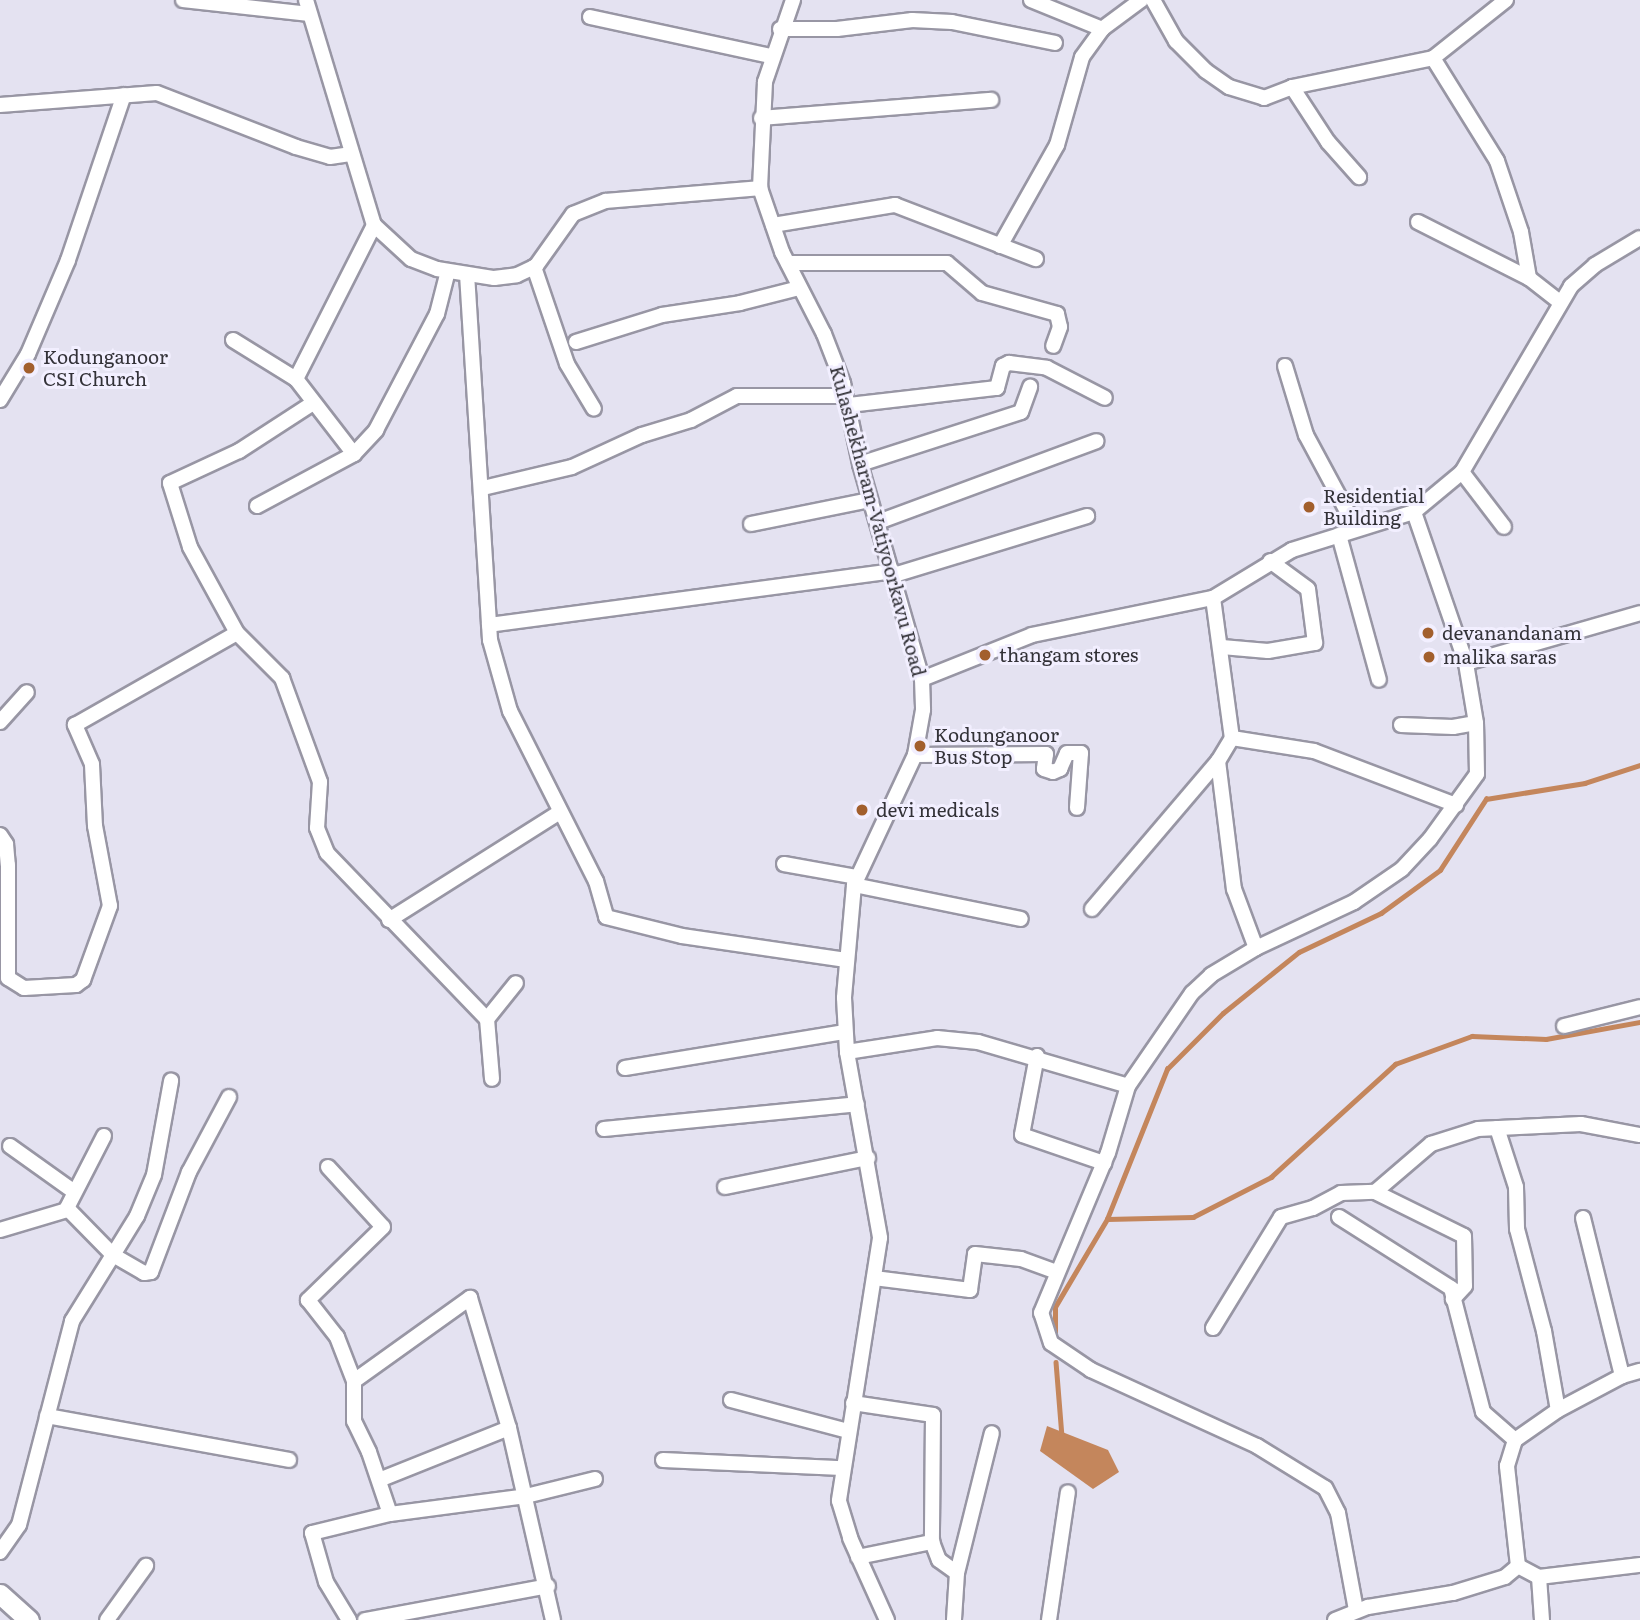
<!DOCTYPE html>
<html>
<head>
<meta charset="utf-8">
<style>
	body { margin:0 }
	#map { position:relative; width:1640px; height:1620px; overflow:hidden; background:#e4e2f1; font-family:Literata,serif }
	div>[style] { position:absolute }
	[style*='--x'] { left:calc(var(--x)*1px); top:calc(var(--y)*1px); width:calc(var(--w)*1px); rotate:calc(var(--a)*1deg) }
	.water>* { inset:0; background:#c4865c }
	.stream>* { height:4.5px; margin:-2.25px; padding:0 2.25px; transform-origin:2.25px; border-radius:2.25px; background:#c4865c }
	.roads { filter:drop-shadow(2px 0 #9896a4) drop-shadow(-2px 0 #9896a4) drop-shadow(0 2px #9896a4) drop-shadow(0 -2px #9896a4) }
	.minor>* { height:14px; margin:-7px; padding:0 7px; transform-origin:7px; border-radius:7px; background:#fff }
	.major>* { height:19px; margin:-9.5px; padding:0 9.5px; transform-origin:9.5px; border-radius:9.5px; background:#fff }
	.dots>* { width:19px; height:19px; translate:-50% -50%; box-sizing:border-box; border:4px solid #f2efff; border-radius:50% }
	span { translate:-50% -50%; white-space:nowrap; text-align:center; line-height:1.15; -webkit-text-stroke:6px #f2efff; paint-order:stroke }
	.poi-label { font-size:19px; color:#333238 }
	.left { translate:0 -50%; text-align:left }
	.street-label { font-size:19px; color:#333238 }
</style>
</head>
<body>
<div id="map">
	<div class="water">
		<i style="clip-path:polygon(1047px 1426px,1108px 1450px,1119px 1472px,1093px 1489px,1040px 1451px)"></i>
	</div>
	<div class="stream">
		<i style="--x:1107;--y:1219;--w:86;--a:-1.3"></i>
		<i style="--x:1193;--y:1217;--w:88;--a:-27.1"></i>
		<i style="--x:1271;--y:1177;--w:168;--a:-42.3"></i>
		<i style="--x:1395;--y:1064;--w:82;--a:-20"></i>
		<i style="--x:1472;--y:1036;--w:74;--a:2.3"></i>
		<i style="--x:1546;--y:1039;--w:96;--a:-10.3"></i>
		<i style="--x:1055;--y:1333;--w:26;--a:-90"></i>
		<i style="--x:1055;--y:1307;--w:102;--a:-59.4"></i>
		<i style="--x:1107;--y:1219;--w:162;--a:-68.2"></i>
		<i style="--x:1167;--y:1069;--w:79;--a:-45"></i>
		<i style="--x:1223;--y:1013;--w:97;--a:-38.8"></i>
		<i style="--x:1299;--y:952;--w:91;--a:-25.4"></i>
		<i style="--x:1381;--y:913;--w:73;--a:-36.1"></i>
		<i style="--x:1440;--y:870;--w:85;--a:-57.1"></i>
		<i style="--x:1486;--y:799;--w:100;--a:-9.2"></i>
		<i style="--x:1585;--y:783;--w:58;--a:-18.1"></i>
		<i style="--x:1056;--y:1362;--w:75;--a:85.4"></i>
	</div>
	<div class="roads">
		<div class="minor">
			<i style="--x:183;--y:0;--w:127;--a:6.3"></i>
			<i style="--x:306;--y:0;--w:235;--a:73.2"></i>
			<i style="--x:793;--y:0;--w:87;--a:108.9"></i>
			<i style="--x:765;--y:82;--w:106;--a:92.7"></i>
			<i style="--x:760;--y:188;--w:68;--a:71"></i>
			<i style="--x:782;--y:252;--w:92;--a:62.9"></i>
			<i style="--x:824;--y:334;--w:53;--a:68.8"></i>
			<i style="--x:843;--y:383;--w:83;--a:78.1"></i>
			<i style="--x:860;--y:464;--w:224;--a:73.9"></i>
			<i style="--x:922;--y:679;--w:31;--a:88"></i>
			<i style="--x:923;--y:710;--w:46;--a:100.1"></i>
			<i style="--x:915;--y:755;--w:144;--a:115.1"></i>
			<i style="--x:854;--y:885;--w:113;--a:95.1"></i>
			<i style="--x:844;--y:998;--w:54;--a:86.8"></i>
			<i style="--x:847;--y:1052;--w:189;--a:79.9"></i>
			<i style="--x:880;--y:1238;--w:266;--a:98.9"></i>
			<i style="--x:839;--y:1501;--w:39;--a:73"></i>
			<i style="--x:850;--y:1538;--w:90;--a:65.7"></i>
			<i style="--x:1031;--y:0;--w:77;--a:22.2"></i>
			<i style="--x:1153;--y:0;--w:47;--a:60.7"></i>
			<i style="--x:1176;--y:41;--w:42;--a:45"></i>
			<i style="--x:1206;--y:71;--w:28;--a:35"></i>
			<i style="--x:1229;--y:87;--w:37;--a:17"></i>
			<i style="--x:1264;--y:98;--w:30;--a:-21"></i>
			<i style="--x:1292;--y:87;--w:144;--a:-11.6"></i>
			<i style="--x:1506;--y:0;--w:93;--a:141.5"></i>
			<i style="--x:1433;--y:58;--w:121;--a:58.1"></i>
			<i style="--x:1497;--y:161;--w:75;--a:71.3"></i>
			<i style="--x:1521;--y:232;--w:47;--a:80.1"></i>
			<i style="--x:590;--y:17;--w:184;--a:12.2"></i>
			<i style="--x:780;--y:29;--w:57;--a:0"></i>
			<i style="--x:837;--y:29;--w:76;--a:-6.8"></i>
			<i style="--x:912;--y:20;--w:40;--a:2.9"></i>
			<i style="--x:952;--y:22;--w:105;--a:11.5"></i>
			<i style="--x:1292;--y:87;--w:66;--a:56.8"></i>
			<i style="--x:1328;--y:142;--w:47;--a:48.5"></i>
			<i style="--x:0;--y:105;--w:157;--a:-4.4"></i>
			<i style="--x:157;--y:93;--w:149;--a:21.2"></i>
			<i style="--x:296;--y:147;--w:35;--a:16"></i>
			<i style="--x:330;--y:157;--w:22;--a:-8"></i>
			<i style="--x:761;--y:118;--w:231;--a:-4.5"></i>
			<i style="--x:1418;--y:222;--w:124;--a:26.8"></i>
			<i style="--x:1529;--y:278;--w:39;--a:38"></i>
			<i style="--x:773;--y:225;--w:124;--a:-9.3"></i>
			<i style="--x:895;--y:205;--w:151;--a:21"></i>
			<i style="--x:1000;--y:246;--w:116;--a:-60.6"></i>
			<i style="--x:1057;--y:145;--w:91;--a:-74.1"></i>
			<i style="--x:1082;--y:57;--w:34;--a:-54"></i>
			<i style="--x:1102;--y:29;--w:49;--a:-36.6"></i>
			<i style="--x:788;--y:263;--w:159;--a:0"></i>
			<i style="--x:947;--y:263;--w:46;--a:40.6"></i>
			<i style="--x:982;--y:293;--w:78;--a:15.6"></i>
			<i style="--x:1057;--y:314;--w:13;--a:77"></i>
			<i style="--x:1060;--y:327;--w:20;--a:110"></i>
			<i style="--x:534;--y:267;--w:102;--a:71.2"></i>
			<i style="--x:567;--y:364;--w:52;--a:59"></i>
			<i style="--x:467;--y:274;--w:367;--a:86.4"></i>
			<i style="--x:490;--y:640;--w:74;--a:74.3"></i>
			<i style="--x:510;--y:711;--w:191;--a:63.2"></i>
			<i style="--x:596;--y:881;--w:37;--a:74"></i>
			<i style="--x:606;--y:917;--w:78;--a:14"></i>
			<i style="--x:682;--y:936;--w:166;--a:8.3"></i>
			<i style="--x:233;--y:340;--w:74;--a:31.8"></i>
			<i style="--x:296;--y:379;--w:95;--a:52.3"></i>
			<i style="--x:354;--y:454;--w:110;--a:151.8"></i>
			<i style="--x:576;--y:342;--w:90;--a:-17.4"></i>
			<i style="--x:662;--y:315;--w:79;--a:-8.7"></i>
			<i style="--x:740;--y:303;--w:61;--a:-14.3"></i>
			<i style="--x:1285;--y:366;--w:72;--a:73.1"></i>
			<i style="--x:1306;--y:435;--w:106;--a:61.7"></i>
			<i style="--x:296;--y:379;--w:173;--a:-63.1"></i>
			<i style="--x:374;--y:225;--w:50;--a:42.6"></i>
			<i style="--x:411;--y:259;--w:28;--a:21"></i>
			<i style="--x:437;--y:269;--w:58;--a:9"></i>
			<i style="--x:494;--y:278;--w:23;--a:-7"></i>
			<i style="--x:517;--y:275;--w:21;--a:-25"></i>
			<i style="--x:536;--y:266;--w:64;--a:-54.6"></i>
			<i style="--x:573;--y:214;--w:35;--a:-22"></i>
			<i style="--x:606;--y:201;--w:155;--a:-4.8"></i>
			<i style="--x:0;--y:400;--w:54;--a:-58.7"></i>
			<i style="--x:28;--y:354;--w:102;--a:-66.9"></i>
			<i style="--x:68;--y:260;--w:174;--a:-71.3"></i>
			<i style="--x:849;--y:405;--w:149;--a:-6.6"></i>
			<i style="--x:997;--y:388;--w:23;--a:-75"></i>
			<i style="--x:1003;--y:366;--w:7;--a:-27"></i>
			<i style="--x:1009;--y:363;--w:38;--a:7"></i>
			<i style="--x:1047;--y:368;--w:65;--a:27.3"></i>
			<i style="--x:354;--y:454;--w:33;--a:-47"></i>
			<i style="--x:376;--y:430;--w:131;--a:-62.3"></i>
			<i style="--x:437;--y:314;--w:44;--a:-75.7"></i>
			<i style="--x:860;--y:464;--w:169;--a:-17.9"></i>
			<i style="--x:1021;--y:412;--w:27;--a:-70"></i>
			<i style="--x:1462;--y:472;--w:69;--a:52.6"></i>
			<i style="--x:483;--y:488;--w:91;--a:-13.3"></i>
			<i style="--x:572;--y:467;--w:77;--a:-24.6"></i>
			<i style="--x:642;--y:435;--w:51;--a:-17"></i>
			<i style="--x:691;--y:420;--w:52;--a:-27.6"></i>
			<i style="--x:737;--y:396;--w:109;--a:0"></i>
			<i style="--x:878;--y:522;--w:233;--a:-20.3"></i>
			<i style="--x:751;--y:524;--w:121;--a:-11.4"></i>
			<i style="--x:1339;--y:535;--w:150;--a:74.6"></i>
			<i style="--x:894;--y:575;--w:202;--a:-17"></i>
			<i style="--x:1213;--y:598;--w:141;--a:82.3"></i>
			<i style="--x:1232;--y:738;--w:27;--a:121"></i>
			<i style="--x:1218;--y:761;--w:129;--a:82.9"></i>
			<i style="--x:1234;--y:889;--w:63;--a:69.6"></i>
			<i style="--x:489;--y:625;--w:407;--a:-7.6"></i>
			<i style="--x:237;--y:633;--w:98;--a:-118.7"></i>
			<i style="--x:190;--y:547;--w:67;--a:-107.4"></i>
			<i style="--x:170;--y:483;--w:76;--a:-24.9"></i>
			<i style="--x:239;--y:451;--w:88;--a:-33"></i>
			<i style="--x:1222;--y:647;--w:46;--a:5"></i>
			<i style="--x:1268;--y:651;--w:48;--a:-9.7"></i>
			<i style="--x:1315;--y:643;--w:54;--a:-97.4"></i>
			<i style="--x:1308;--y:589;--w:47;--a:-143.6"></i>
			<i style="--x:1466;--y:663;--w:181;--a:-16"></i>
			<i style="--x:922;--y:679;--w:118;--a:-21.8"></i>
			<i style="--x:1032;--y:635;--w:185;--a:-11.6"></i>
			<i style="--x:1213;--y:598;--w:92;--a:-31.3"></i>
			<i style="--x:1292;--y:550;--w:128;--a:-17.3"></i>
			<i style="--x:1414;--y:512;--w:62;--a:-39.8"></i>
			<i style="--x:1462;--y:472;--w:216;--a:-59.6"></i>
			<i style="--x:1571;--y:286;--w:32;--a:-41"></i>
			<i style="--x:1595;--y:265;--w:52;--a:-31"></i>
			<i style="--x:0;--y:722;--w:40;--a:-48"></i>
			<i style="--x:1401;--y:725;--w:52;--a:2.2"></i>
			<i style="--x:1453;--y:727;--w:23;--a:-10"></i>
			<i style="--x:1476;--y:723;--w:61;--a:-99.5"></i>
			<i style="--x:1466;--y:663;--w:160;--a:-109"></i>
			<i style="--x:1232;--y:738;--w:83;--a:9"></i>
			<i style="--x:1314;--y:751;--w:152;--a:20.8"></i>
			<i style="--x:915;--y:755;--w:131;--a:-0.4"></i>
			<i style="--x:1046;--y:754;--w:15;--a:98"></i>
			<i style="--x:1044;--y:769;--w:9;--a:18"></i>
			<i style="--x:1053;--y:772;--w:8;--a:-23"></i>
			<i style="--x:1060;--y:769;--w:17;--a:-66"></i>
			<i style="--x:1067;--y:753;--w:14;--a:0"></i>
			<i style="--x:1081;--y:753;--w:55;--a:94.2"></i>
			<i style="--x:0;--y:835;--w:11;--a:56"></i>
			<i style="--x:6;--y:844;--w:21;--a:85"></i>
			<i style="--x:8;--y:865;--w:113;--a:90"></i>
			<i style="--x:8;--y:978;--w:19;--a:32"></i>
			<i style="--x:24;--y:988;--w:52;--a:-3.3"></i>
			<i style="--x:76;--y:985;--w:9;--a:-36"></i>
			<i style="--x:83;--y:980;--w:79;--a:-70"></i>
			<i style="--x:110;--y:906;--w:81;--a:-100.6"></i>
			<i style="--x:95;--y:826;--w:62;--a:-92.8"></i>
			<i style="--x:92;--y:764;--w:43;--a:-113.6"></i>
			<i style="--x:75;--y:725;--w:186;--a:-29.6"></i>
			<i style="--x:237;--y:633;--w:64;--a:45"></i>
			<i style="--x:282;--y:678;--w:111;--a:69.9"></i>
			<i style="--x:320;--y:782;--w:46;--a:93.7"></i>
			<i style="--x:317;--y:828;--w:27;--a:68"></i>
			<i style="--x:327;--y:853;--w:231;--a:46.1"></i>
			<i style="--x:487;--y:1019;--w:60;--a:85.2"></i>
			<i style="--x:784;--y:864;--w:73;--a:10.2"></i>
			<i style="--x:854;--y:885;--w:170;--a:11.5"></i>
			<i style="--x:1092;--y:909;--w:194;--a:-49.6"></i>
			<i style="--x:389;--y:920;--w:202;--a:-32.3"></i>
			<i style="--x:487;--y:1019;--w:46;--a:-51.1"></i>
			<i style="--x:1564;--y:1026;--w:78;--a:-14"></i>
			<i style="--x:847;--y:1052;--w:91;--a:-8.8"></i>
			<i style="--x:937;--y:1038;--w:41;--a:5.6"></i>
			<i style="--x:978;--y:1042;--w:156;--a:16.3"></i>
			<i style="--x:1037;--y:1056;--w:80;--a:100.8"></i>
			<i style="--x:1022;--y:1135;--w:87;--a:18.9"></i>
			<i style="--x:625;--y:1068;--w:223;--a:-9.3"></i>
			<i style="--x:1497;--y:1128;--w:62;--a:72.1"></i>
			<i style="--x:1516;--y:1187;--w:42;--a:88.6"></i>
			<i style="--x:1517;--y:1229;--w:106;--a:75.2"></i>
			<i style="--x:1544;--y:1331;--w:80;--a:80"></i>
			<i style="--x:604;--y:1129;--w:254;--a:-5.6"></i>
			<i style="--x:104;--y:1136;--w:81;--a:117.2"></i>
			<i style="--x:67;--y:1208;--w:66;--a:45.6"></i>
			<i style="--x:113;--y:1255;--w:46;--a:-58.4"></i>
			<i style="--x:137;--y:1216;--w:44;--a:-67.5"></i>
			<i style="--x:154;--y:1175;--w:96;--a:-79.7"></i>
			<i style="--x:10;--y:1146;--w:77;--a:35.5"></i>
			<i style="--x:328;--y:1167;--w:81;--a:47.5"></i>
			<i style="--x:383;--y:1227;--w:105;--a:135.8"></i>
			<i style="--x:308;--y:1300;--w:47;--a:51.9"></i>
			<i style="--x:337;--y:1337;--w:47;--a:68.9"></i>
			<i style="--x:354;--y:1381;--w:40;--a:90"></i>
			<i style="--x:354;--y:1421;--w:34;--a:64"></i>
			<i style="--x:369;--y:1452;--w:65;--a:71.3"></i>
			<i style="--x:725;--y:1187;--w:146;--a:-11.5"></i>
			<i style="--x:1375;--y:1192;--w:99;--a:26.3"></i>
			<i style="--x:1464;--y:1236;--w:50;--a:88.9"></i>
			<i style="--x:1465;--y:1286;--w:18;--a:133"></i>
			<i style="--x:1339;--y:1217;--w:133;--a:32.4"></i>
			<i style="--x:1451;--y:1288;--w:128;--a:75.5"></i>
			<i style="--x:1483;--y:1412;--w:43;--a:41.2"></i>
			<i style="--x:1583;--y:1218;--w:163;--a:76.1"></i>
			<i style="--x:0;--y:1230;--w:70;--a:-16.6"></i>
			<i style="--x:874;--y:1278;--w:97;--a:7.1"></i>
			<i style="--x:970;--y:1290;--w:36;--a:-82"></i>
			<i style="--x:975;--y:1254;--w:46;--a:6.2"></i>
			<i style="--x:1021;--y:1259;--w:38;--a:20"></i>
			<i style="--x:1213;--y:1328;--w:130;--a:-58.5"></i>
			<i style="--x:1281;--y:1217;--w:33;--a:-16"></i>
			<i style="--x:1313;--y:1208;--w:32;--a:-28"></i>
			<i style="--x:1341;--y:1193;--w:34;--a:-2"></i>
			<i style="--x:1375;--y:1192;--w:74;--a:-40.6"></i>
			<i style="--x:1431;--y:1144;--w:49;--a:-17.7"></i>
			<i style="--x:1478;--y:1129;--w:103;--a:-2.8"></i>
			<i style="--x:1581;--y:1124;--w:60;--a:10.6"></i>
			<i style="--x:354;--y:1381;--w:143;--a:-35.6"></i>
			<i style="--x:470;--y:1298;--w:136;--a:73.3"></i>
			<i style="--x:509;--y:1428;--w:197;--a:77.1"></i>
			<i style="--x:731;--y:1400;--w:121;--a:14.8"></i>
			<i style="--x:853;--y:1403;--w:81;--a:8.5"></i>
			<i style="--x:933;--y:1415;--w:127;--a:90.5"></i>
			<i style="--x:932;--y:1542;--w:19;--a:69"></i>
			<i style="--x:939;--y:1560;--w:22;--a:36"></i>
			<i style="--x:957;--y:1573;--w:47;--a:93.7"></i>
			<i style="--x:47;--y:1416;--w:246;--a:10.3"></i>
			<i style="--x:663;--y:1460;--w:179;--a:2.6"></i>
			<i style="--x:379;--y:1480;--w:140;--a:-21.8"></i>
			<i style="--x:0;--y:1552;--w:33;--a:-55"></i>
			<i style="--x:19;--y:1525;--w:211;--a:-75.4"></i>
			<i style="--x:72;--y:1321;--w:78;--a:-58.2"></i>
			<i style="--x:113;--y:1255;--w:36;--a:30"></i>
			<i style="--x:144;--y:1273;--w:7;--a:-8"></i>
			<i style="--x:151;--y:1272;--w:107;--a:-69.2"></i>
			<i style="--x:189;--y:1172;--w:85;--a:-61.9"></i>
			<i style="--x:858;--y:1557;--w:76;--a:-11.5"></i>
			<i style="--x:1518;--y:1566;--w:24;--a:28"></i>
			<i style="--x:1539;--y:1577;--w:102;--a:-6.8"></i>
			<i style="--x:957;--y:1573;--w:144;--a:-76"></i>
			<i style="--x:1539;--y:1577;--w:43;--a:86"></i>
			<i style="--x:1356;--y:1610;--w:99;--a:-100.5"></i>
			<i style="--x:1338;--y:1513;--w:28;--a:-117"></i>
			<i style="--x:1325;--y:1488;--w:80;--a:-148.3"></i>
			<i style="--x:1257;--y:1446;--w:183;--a:-155.4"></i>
			<i style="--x:1091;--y:1370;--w:48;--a:-146"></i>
			<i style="--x:1051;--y:1343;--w:32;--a:-108"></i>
			<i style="--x:1041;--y:1313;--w:173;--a:-67.3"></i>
			<i style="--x:1108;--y:1153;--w:70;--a:-73.4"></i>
			<i style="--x:1128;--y:1086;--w:113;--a:-55.5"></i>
			<i style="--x:1192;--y:993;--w:26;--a:-43"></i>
			<i style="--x:1211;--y:975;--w:52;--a:-31"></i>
			<i style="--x:1256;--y:948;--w:108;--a:-25.1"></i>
			<i style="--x:1354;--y:902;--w:58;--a:-34.5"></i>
			<i style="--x:1402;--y:869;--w:41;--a:-47"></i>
			<i style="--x:1430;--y:839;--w:80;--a:-54.1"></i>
			<i style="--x:1477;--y:774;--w:51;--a:-91.1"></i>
			<i style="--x:107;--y:1620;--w:67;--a:-54.2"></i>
			<i style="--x:349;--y:1620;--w:44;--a:-121.2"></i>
			<i style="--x:326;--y:1582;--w:51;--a:-105.9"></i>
			<i style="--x:312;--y:1533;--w:80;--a:-13.7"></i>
			<i style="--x:390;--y:1514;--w:137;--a:-7.5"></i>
			<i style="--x:526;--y:1496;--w:71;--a:-13.8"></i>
			<i style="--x:365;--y:1620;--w:186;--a:-10.5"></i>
			<i style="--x:1049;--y:1620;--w:129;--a:-81.6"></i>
			<i style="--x:1335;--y:1620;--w:35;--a:-22"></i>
			<i style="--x:1368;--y:1607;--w:86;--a:-9.4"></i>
			<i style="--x:1453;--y:1593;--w:54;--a:-17.1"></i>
			<i style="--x:1505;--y:1577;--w:17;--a:-40"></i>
			<i style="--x:1518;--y:1566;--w:101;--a:-96.3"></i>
			<i style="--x:1507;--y:1466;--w:27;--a:-73"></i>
			<i style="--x:1515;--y:1440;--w:52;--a:-34.9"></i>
			<i style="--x:1558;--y:1410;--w:72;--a:-28"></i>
			<i style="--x:1622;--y:1376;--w:19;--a:-16"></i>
		</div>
		<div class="major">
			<i style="--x:0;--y:1594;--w:39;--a:42"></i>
		</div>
	</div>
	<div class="dots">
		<i style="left:29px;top:368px;background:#a25f2d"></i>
		<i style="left:1309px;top:507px;background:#a25f2d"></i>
		<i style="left:1428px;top:633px;background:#a25f2d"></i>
		<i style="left:985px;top:655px;background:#a25f2d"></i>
		<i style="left:1429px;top:657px;background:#a25f2d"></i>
		<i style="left:920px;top:746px;background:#a25f2d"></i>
		<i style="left:862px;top:810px;background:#a25f2d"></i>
	</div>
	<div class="poi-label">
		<span class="left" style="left:43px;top:368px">Kodunganoor<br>CSI Church</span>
		<span class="left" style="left:1323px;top:507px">Residential<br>Building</span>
		<span class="left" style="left:1442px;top:633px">devanandanam</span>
		<span class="left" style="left:999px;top:655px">thangam stores</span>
		<span class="left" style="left:1443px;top:657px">malika saras</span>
		<span class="left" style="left:934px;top:746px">Kodunganoor<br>Bus Stop</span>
		<span class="left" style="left:876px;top:810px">devi medicals</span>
	</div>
	<div class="street-label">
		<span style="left:878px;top:521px;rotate:75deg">Kulashekharam-Vatiyoorkavu Road</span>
	</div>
</div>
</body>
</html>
